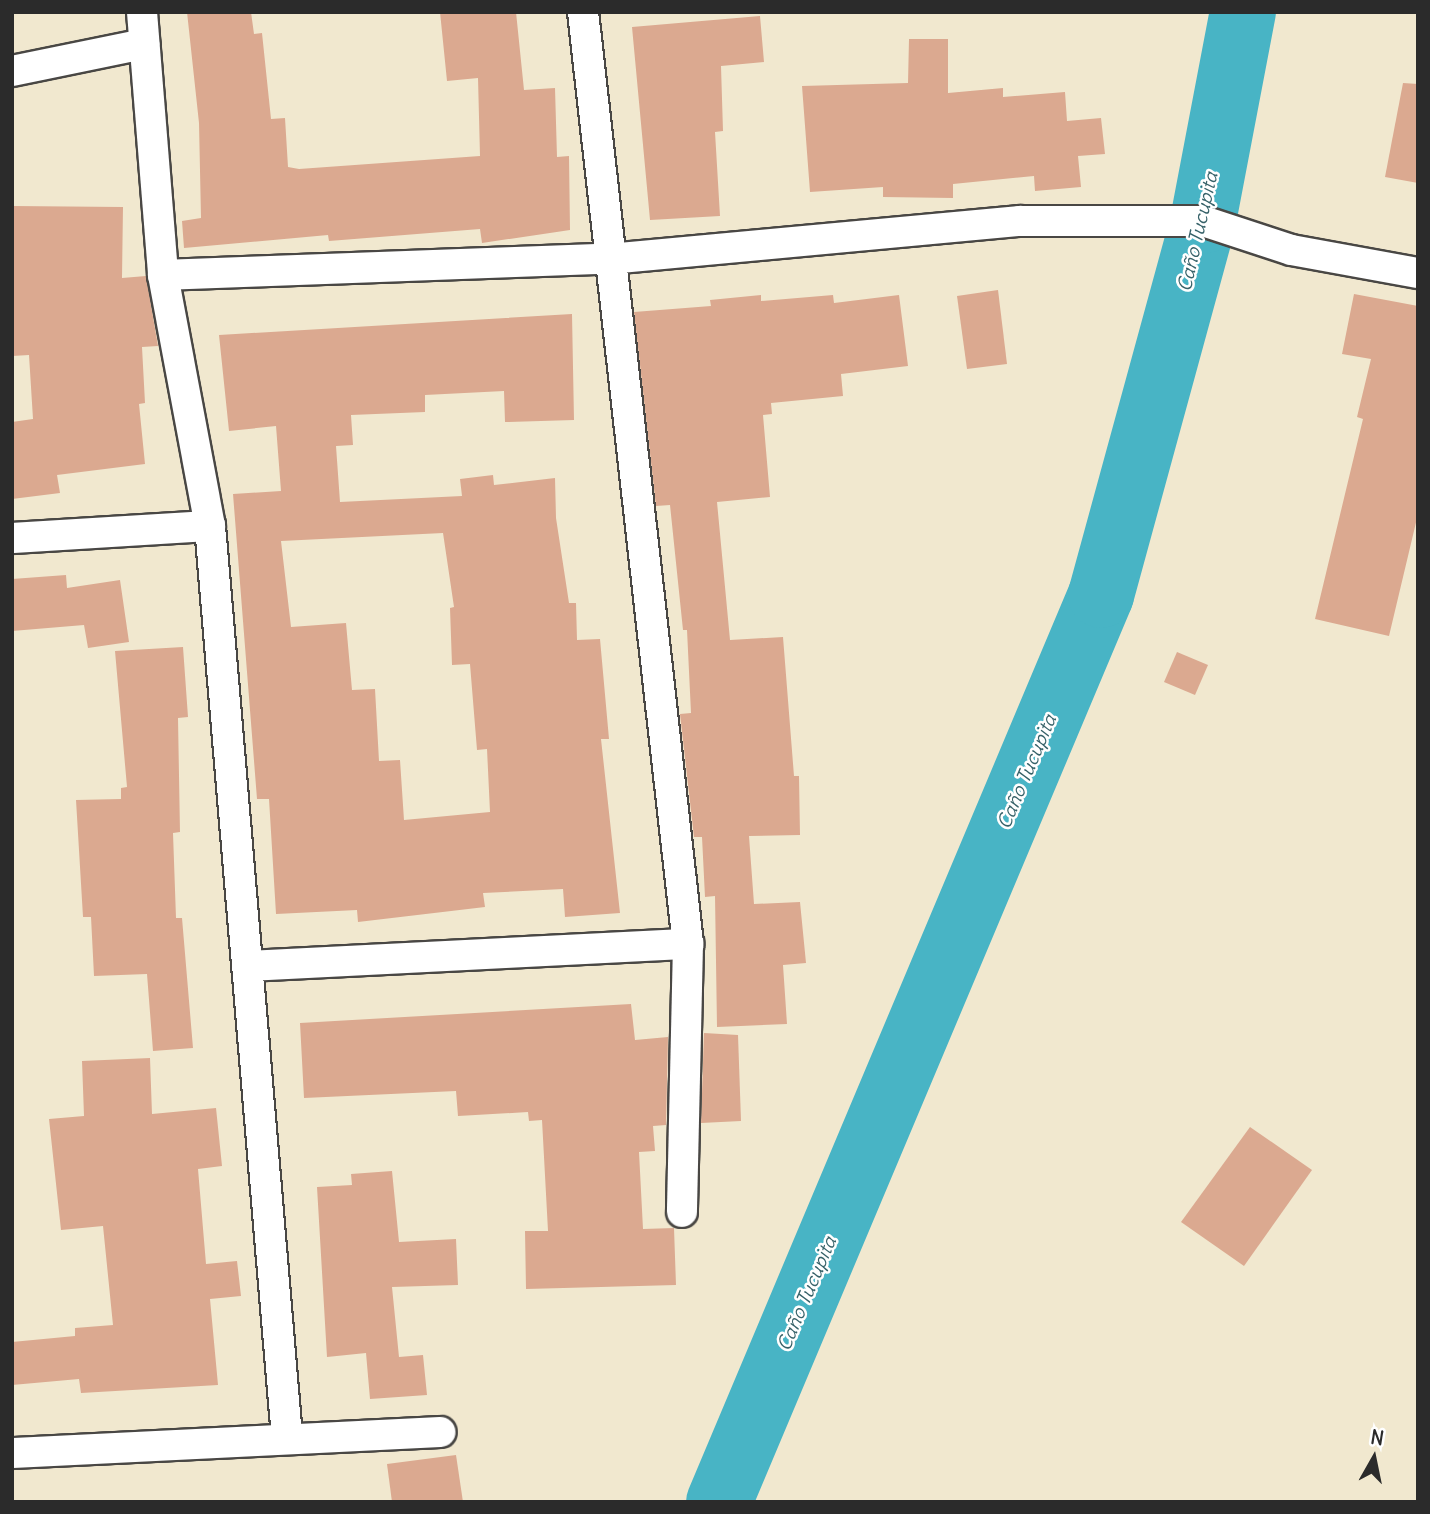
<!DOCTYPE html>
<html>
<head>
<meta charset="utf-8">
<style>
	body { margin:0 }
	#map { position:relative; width:1430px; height:1514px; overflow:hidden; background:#f1e8cf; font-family:Delius,sans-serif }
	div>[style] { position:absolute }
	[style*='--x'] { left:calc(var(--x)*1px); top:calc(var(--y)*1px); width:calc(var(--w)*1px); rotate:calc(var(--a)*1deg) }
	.river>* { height:66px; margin:-33px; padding:0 33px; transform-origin:33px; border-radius:33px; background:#48b4c5 }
	.building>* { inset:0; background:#dba990 }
	.roads { filter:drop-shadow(2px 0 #494744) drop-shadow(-2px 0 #494744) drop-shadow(0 2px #494744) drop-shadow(0 -2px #494744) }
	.minor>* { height:30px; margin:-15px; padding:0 15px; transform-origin:15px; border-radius:15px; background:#fff }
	span { translate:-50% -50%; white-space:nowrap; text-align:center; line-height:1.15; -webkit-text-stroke:5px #fff; paint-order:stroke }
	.water-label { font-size:19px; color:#376269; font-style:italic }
	.frame { position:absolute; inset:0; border:14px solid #2b2b2b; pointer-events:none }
	.north { position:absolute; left:1339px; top:1423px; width:70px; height:70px; -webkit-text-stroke:5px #fff; paint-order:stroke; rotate:9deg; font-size:19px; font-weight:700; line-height:28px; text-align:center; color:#2b2b2b }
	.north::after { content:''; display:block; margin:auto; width:24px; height:32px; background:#2b2b2b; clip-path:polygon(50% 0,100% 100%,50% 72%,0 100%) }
</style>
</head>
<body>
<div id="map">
	<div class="river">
		<i style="--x:719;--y:1502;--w:984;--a:-67.16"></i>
		<i style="--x:1101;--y:595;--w:388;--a:-74.7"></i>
		<i style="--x:1203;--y:221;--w:213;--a:-79.2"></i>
	</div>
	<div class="building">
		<i style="clip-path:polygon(187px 12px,251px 12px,254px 34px,262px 33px,271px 119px,285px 118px,288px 167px,299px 169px,480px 156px,478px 78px,447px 81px,440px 12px,516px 12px,524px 90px,555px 88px,557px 157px,569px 156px,570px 230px,482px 243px,480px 229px,329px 241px,328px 235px,184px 248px,182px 221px,201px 218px,199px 123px)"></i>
		<i style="clip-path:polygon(760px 16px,764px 62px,721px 66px,723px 131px,715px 132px,720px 216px,650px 220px,632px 27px)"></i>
		<i style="clip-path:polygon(909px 39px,948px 39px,948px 93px,1003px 88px,1003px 97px,1065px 92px,1067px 121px,1101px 118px,1105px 154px,1078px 156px,1081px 187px,1035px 191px,1034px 176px,953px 184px,953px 198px,883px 197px,883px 187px,810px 192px,802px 86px,908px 83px)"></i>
		<i style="clip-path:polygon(1403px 83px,1418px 84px,1418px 183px,1385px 177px)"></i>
		<i style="clip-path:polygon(12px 206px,123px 207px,122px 278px,146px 276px,158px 346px,142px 347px,145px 403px,139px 404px,145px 464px,57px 475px,60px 493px,12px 499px,12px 422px,33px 419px,29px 355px,12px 356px)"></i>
		<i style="clip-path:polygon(998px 290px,1007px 364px,967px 369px,957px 296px)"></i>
		<i style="clip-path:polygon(1354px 294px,1418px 306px,1418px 514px,1389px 636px,1315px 619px,1363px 419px,1357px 417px,1371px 359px,1342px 354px)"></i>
		<i style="clip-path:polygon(761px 295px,761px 301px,833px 295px,834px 303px,899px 295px,908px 366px,841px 374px,843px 396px,771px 403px,772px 414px,763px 415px,770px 497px,717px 502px,730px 640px,783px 637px,794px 776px,799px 776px,800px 835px,749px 836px,754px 904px,800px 902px,806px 963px,783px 965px,787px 1024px,717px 1027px,715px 896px,705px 897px,702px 837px,694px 837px,680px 714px,691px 713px,687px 630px,683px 630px,670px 505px,656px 506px,634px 312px,711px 306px,710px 300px)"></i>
		<i style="clip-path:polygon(evenodd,572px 314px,574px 420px,505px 422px,504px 391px,425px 395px,425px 412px,351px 415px,353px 445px,336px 446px,340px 502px,462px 496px,460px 479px,493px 475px,494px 485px,555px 478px,556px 518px,569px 603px,576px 603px,577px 640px,600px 639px,609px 739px,601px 739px,620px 913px,565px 917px,563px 889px,483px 893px,485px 907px,358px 922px,357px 910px,276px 914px,269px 799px,257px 799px,233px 494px,281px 491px,276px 426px,229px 431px,219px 335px,572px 314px,443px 533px,454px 607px,450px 608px,452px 665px,470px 664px,477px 750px,487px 749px,490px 812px,404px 820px,400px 760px,379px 761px,375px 689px,352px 690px,346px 623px,291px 627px,281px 541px,443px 533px)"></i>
		<i style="clip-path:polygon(66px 575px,67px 588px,120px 580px,129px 642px,88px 648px,84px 625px,12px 631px,12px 579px)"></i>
		<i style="clip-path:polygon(183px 647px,188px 717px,178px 718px,180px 832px,173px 833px,176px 918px,182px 918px,193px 1048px,153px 1051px,147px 974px,94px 976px,91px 917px,83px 917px,76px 800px,121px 799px,121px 788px,127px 787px,115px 651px)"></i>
		<i style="clip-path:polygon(1177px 652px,1208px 665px,1195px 695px,1164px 682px)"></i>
		<i style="clip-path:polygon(631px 1004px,635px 1040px,668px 1037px,666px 1125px,653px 1126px,655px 1151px,639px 1152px,643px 1229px,674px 1228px,676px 1285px,526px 1289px,525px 1231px,548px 1231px,542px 1120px,529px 1121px,528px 1112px,458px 1116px,456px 1091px,304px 1098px,300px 1023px)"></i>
		<i style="clip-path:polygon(704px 1033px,738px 1035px,741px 1121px,701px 1123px)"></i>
		<i style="clip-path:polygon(150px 1058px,152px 1114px,216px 1108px,222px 1166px,198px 1169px,206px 1264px,237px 1261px,241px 1296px,210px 1299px,218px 1385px,81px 1393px,79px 1379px,12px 1385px,12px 1342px,75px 1336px,75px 1328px,113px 1325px,103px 1226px,61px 1230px,49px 1119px,84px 1116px,82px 1061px)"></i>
		<i style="clip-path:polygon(1250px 1127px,1312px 1170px,1244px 1266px,1181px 1222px)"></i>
		<i style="clip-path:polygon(392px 1171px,399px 1242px,456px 1239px,458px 1285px,392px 1287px,399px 1357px,423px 1355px,427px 1395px,370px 1399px,366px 1353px,327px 1357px,317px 1187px,352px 1185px,351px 1174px)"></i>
		<i style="clip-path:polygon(456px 1455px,463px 1502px,392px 1502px,387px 1464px)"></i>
	</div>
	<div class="roads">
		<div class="minor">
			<i style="--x:142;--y:12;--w:264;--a:85.4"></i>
			<i style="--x:163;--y:275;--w:255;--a:79.4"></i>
			<i style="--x:210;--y:526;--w:915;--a:85.17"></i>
			<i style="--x:583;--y:12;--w:938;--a:83.57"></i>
			<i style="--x:688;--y:944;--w:268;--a:91.3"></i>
			<i style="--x:12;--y:71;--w:135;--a:-11.6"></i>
			<i style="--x:163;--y:275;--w:446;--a:-2.1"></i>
			<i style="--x:609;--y:259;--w:413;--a:-5.3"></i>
			<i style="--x:1020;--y:221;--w:183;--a:0"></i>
			<i style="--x:1203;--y:221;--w:93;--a:18.2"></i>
			<i style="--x:1291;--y:250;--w:129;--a:10.3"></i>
			<i style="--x:12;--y:538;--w:198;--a:-3.5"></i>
			<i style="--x:248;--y:966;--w:441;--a:-2.9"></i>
			<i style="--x:12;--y:1453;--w:429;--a:-2.8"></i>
		</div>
	</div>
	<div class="water-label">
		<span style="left:1198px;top:232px;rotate:-77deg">Caño Tucupita</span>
		<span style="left:1027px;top:772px;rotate:-67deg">Caño Tucupita</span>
		<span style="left:807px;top:1294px;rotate:-67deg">Caño Tucupita</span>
	</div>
	<div class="frame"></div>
	<div class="north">N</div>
</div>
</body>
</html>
